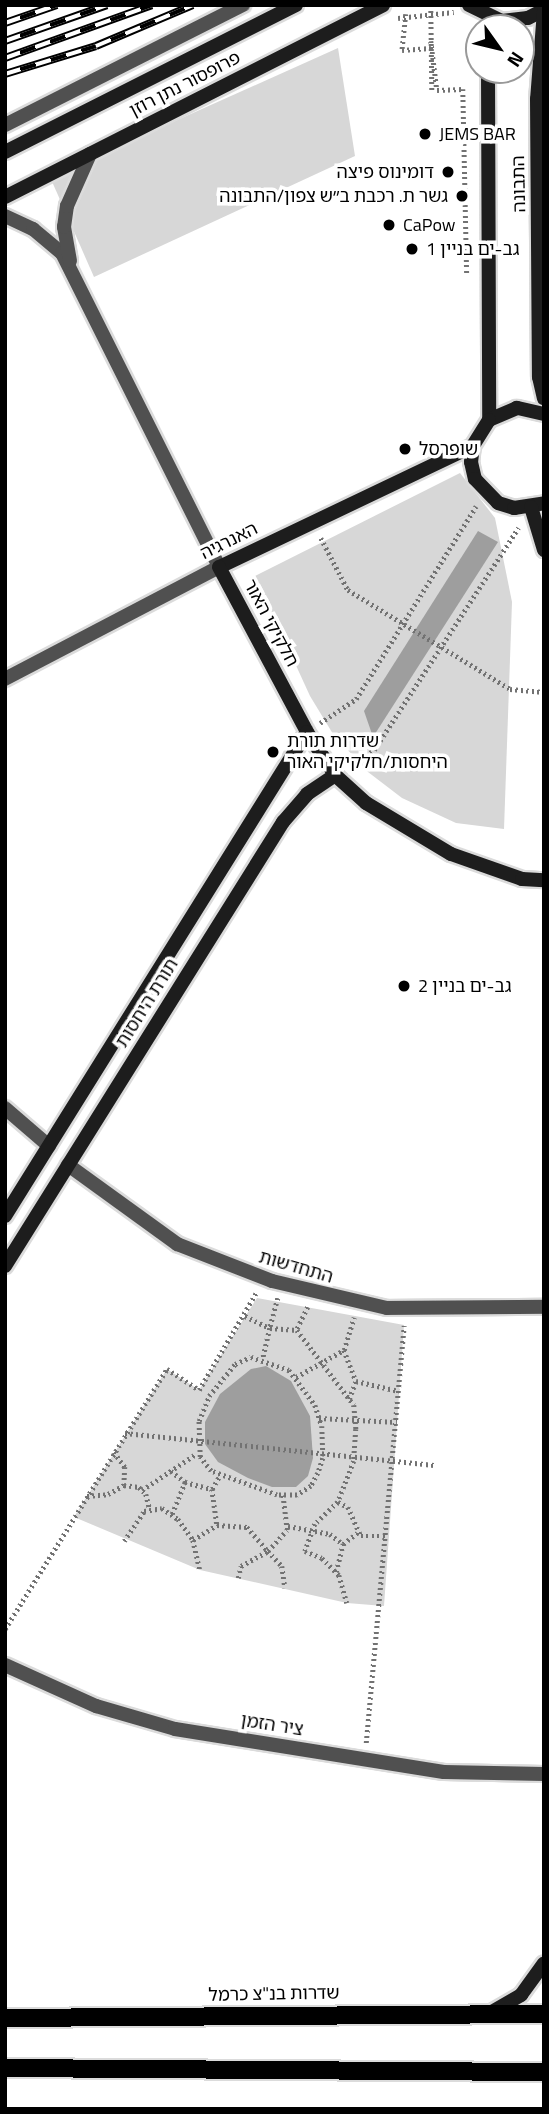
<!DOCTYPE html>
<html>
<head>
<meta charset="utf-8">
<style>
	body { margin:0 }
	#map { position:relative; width:549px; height:2114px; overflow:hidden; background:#fff; font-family:"Titillium Web","Noto Sans Hebrew",sans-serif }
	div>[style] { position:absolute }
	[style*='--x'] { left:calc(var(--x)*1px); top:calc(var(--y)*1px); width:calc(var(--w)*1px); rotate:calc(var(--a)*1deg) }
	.green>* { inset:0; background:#d7d7d7 }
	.water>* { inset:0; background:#9e9e9e }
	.path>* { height:4.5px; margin-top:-2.25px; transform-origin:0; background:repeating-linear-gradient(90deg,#727272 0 2px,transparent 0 5.5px) }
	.roads { filter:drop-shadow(2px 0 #dbdbdb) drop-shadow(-2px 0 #dbdbdb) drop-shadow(0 2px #dbdbdb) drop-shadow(0 -2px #dbdbdb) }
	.lane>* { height:14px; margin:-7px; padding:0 7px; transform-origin:7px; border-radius:7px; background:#505050 }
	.street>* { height:14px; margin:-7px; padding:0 7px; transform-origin:7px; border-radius:7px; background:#505050 }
	.secondary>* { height:14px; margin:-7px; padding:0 7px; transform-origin:7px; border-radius:7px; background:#1d1d1d }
	.primary>* { height:18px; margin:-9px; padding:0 9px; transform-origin:9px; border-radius:9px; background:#000 }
	.rail>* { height:8px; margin-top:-4px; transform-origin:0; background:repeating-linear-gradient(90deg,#fff 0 16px,#000 0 32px); box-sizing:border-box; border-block:2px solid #000 }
	.path-bridge>* { height:4.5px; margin-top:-2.25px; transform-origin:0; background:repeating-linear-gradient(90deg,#727272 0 2px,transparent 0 5.5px) }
	.dots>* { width:19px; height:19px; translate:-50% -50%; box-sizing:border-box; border:4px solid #fff; border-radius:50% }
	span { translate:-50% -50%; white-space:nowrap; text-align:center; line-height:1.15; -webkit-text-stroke:7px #fff; paint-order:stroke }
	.street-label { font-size:18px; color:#000 }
	.poi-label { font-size:18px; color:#000 }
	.left { translate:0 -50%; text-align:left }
	.right { translate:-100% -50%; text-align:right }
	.frame { position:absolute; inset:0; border:7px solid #000; pointer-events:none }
	.north { position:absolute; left:465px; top:14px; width:70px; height:70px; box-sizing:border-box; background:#fff; border:2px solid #999; border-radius:50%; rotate:124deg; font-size:19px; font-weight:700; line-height:28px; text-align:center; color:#000 }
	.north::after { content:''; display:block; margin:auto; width:24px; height:32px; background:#000; clip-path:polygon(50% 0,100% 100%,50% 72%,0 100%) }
</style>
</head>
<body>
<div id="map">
	<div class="green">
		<i style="clip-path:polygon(338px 48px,355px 156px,94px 277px,50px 177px)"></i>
		<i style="clip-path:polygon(460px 473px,495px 518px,512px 602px,504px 829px,456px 823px,402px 798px,368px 772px,333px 734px,310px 696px,255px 576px)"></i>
		<i style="clip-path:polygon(257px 1298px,404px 1325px,384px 1606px,347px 1603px,200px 1570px,74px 1517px,167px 1369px,199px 1390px)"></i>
	</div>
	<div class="water">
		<i style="clip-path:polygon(478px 531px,498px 542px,373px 737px,364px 711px)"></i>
		<i style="clip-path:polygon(266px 1366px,291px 1381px,310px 1416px,313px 1458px,308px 1476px,296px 1487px,272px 1487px,248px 1478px,218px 1462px,205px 1444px,205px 1422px,220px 1394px,251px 1369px)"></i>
	</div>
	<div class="path">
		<i style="--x:406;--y:14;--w:36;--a:96"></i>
		<i style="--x:402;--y:50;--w:29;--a:-4"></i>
		<i style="--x:398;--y:18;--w:56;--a:-6.1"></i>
		<i style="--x:431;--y:41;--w:49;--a:83"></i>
		<i style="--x:437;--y:90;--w:26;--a:-2"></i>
		<i style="--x:463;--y:89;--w:185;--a:88.8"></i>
		<i style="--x:321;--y:538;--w:59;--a:62.6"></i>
		<i style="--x:348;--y:590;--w:190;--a:31.4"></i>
		<i style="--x:510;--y:689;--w:34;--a:5"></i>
		<i style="--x:320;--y:723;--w:43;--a:-33.7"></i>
		<i style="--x:356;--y:699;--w:227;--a:-58.1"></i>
		<i style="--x:351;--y:764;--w:27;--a:-31"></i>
		<i style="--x:374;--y:750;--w:265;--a:-57"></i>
		<i style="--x:278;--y:1298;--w:31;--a:105"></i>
		<i style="--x:270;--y:1328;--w:27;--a:4"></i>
		<i style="--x:308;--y:1307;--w:25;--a:116"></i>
		<i style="--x:297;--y:1330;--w:94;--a:52.8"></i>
		<i style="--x:354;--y:1405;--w:24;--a:85"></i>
		<i style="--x:356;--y:1429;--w:32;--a:94"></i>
		<i style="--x:354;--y:1461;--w:44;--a:111.3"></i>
		<i style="--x:338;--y:1502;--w:32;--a:136"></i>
		<i style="--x:315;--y:1524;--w:29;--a:110"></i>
		<i style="--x:305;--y:1551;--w:18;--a:22"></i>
		<i style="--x:322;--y:1558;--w:24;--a:45"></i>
		<i style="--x:339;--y:1575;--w:29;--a:74"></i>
		<i style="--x:245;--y:1316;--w:28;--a:26"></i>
		<i style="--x:270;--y:1328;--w:32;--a:103"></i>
		<i style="--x:344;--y:1350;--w:33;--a:69"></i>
		<i style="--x:356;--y:1381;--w:44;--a:13.1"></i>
		<i style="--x:251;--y:1357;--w:40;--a:18.9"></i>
		<i style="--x:289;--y:1370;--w:44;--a:53.4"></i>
		<i style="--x:315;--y:1405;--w:22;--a:72"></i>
		<i style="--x:322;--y:1426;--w:32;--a:88"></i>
		<i style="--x:323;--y:1458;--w:16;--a:108"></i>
		<i style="--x:318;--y:1473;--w:15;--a:118"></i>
		<i style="--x:311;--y:1486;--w:17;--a:147"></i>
		<i style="--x:297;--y:1495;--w:20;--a:180"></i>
		<i style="--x:277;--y:1495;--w:70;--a:-160"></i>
		<i style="--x:211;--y:1471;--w:18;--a:-128"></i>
		<i style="--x:200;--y:1457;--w:36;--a:-92"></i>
		<i style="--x:199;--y:1421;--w:27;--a:-68"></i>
		<i style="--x:209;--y:1396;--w:41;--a:-50.9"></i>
		<i style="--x:235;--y:1364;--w:17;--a:-24"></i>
		<i style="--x:296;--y:1377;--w:55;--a:-29.4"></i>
		<i style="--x:344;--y:1350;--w:34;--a:-73"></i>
		<i style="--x:349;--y:1399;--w:19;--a:-69"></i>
		<i style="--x:319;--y:1418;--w:78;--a:2.9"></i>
		<i style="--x:125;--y:1433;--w:313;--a:5.9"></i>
		<i style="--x:114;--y:1452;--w:19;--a:54"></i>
		<i style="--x:125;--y:1467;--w:18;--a:93"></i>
		<i style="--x:171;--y:1471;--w:18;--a:38"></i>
		<i style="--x:185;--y:1482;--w:28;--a:15"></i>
		<i style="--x:212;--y:1489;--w:36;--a:82"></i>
		<i style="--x:212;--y:1489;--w:16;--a:-60"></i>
		<i style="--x:142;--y:1490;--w:65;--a:-33.7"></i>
		<i style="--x:87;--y:1496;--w:21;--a:-5"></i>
		<i style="--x:108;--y:1494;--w:18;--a:-29"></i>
		<i style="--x:124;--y:1485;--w:15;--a:8"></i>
		<i style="--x:139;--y:1487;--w:10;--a:45"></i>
		<i style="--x:146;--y:1494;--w:16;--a:76"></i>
		<i style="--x:338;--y:1502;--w:11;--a:27"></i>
		<i style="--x:348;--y:1507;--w:32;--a:66"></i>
		<i style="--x:361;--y:1536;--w:26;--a:0"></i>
		<i style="--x:172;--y:1514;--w:35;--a:-68"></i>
		<i style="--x:288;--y:1526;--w:43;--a:10.8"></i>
		<i style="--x:330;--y:1534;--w:16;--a:38"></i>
		<i style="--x:193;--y:1540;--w:31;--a:77"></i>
		<i style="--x:124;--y:1541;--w:36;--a:-56"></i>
		<i style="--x:144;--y:1511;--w:18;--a:-9"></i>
		<i style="--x:162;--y:1508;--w:19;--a:35"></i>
		<i style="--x:178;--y:1519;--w:26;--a:54"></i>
		<i style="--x:193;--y:1540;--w:28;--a:-32"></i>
		<i style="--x:217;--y:1525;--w:30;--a:4"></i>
		<i style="--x:247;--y:1527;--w:32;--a:49"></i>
		<i style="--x:268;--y:1551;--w:28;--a:-48"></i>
		<i style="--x:287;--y:1530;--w:35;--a:-97"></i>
		<i style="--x:336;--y:1572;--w:29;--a:-76"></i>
		<i style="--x:343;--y:1544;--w:18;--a:-38"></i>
		<i style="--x:238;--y:1578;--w:12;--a:-76"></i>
		<i style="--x:241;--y:1566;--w:31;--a:-29"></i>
		<i style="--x:268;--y:1551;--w:21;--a:47"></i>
		<i style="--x:282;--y:1566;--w:22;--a:82"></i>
		<i style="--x:5;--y:1629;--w:306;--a:-58.1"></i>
		<i style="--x:167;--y:1369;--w:38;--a:33"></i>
		<i style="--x:199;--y:1390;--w:113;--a:-59.6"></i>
		<i style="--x:366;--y:1743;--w:419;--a:-84.8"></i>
	</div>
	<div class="roads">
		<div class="lane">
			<i style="--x:5;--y:125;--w:267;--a:-26.8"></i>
		</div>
		<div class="street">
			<i style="--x:5;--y:216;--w:31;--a:25"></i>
			<i style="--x:33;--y:229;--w:38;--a:40"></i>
			<i style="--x:62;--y:253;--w:351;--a:63.4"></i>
			<i style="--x:219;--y:567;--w:242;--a:152.4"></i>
			<i style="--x:70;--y:261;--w:35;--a:-100"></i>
			<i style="--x:64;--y:227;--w:21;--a:-82"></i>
			<i style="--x:67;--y:206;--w:57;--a:-66.1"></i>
			<i style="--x:5;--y:1108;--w:58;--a:40.8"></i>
			<i style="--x:68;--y:1165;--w:135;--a:35.9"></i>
			<i style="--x:177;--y:1244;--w:102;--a:21.3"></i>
			<i style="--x:272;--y:1281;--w:118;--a:13.2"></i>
			<i style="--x:387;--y:1308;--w:157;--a:-0.4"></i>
			<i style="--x:5;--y:1665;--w:100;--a:24.3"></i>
			<i style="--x:96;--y:1706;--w:82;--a:16.2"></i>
			<i style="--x:175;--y:1729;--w:272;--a:9.1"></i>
			<i style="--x:444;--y:1772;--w:100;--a:1.1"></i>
		</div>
		<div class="secondary">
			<i style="--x:469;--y:5;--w:37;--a:26"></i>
			<i style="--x:502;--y:21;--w:26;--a:-7"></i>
			<i style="--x:528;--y:18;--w:18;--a:-27"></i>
			<i style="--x:544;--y:11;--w:88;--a:94.5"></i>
			<i style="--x:537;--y:99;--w:278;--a:89.6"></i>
			<i style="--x:539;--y:377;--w:22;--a:77"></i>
			<i style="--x:488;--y:70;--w:350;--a:89.8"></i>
			<i style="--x:5;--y:152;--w:326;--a:-26.8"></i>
			<i style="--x:5;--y:197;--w:424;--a:-26.9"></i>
			<i style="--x:544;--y:414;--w:28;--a:-167"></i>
			<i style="--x:517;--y:408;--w:30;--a:157"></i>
			<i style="--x:489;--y:420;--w:31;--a:122"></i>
			<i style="--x:473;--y:446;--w:16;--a:97"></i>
			<i style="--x:471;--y:462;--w:17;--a:77"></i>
			<i style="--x:475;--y:479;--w:33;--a:46"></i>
			<i style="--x:498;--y:503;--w:17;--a:17"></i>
			<i style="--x:514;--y:508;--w:30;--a:-9"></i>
			<i style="--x:473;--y:446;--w:281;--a:154.5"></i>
			<i style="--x:219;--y:567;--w:187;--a:61.9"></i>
			<i style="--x:307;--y:732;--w:51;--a:56.9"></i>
			<i style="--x:335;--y:775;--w:42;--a:42.1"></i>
			<i style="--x:366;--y:803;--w:99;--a:31"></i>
			<i style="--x:451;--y:854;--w:75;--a:19.4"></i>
			<i style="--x:522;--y:879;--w:22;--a:3"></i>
			<i style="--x:531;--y:507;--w:45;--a:73.2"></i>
			<i style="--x:5;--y:1216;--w:570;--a:-58.04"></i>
			<i style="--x:5;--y:1266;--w:524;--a:-57.95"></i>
			<i style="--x:283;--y:822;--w:37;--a:-49"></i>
			<i style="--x:307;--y:794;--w:34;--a:-34"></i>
			<i style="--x:490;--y:2013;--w:36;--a:-30"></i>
			<i style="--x:521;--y:1995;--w:39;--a:-54"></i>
		</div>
		<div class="primary">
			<i style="--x:5;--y:2018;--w:539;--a:-0.43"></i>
			<i style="--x:5;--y:2068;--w:539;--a:0.43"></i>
		</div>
	</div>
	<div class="rail">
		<i style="--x:5;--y:23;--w:55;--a:-19.1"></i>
		<i style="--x:5;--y:41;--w:108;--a:-19.4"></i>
		<i style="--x:5;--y:58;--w:156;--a:-19.8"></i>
		<i style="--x:5;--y:74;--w:95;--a:-17.1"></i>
		<i style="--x:96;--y:46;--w:105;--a:-22.9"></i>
	</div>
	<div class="path-bridge">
		<i style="--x:431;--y:5;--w:86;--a:89.3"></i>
	</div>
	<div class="dots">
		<i style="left:425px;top:134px;background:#000"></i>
		<i style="left:448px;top:172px;background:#000"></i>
		<i style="left:462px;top:196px;background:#000"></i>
		<i style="left:389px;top:225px;background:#000"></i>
		<i style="left:412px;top:249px;background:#000"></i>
		<i style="left:405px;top:449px;background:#000"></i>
		<i style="left:273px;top:752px;background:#000"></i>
		<i style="left:404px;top:986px;background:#000"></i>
	</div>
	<div class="street-label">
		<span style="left:185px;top:84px;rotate:-27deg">פרופסור נתן רוזן</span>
		<span style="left:519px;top:184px;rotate:-91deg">התבונה</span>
		<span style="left:229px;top:541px;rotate:-26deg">האנרגיה</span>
		<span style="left:271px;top:623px;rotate:62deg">חלקיקי האור</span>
		<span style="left:147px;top:1003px;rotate:-58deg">תורת היחסות</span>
		<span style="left:296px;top:1267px;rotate:16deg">התחדשות</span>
		<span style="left:272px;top:1725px;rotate:9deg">ציר הזמן</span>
		<span style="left:274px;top:1994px;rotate:-1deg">שדרות בנ"צ כרמל</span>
	</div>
	<div class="poi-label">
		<span class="left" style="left:439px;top:134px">JEMS BAR</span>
		<span class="right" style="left:434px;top:172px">דומינוס פיצה</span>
		<span class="right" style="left:448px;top:196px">גשר ת. רכבת ב״ש צפון/התבונה</span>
		<span class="left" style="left:403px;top:225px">CaPow</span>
		<span class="left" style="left:426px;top:249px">גב-ים בניין 1</span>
		<span class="left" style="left:419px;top:449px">שופרסל</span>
		<span class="left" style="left:287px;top:752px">שדרות תורת<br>היחסות/חלקיקי האור</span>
		<span class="left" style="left:418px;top:986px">גב-ים בניין 2</span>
	</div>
	<div class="frame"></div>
	<div class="north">N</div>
</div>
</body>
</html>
